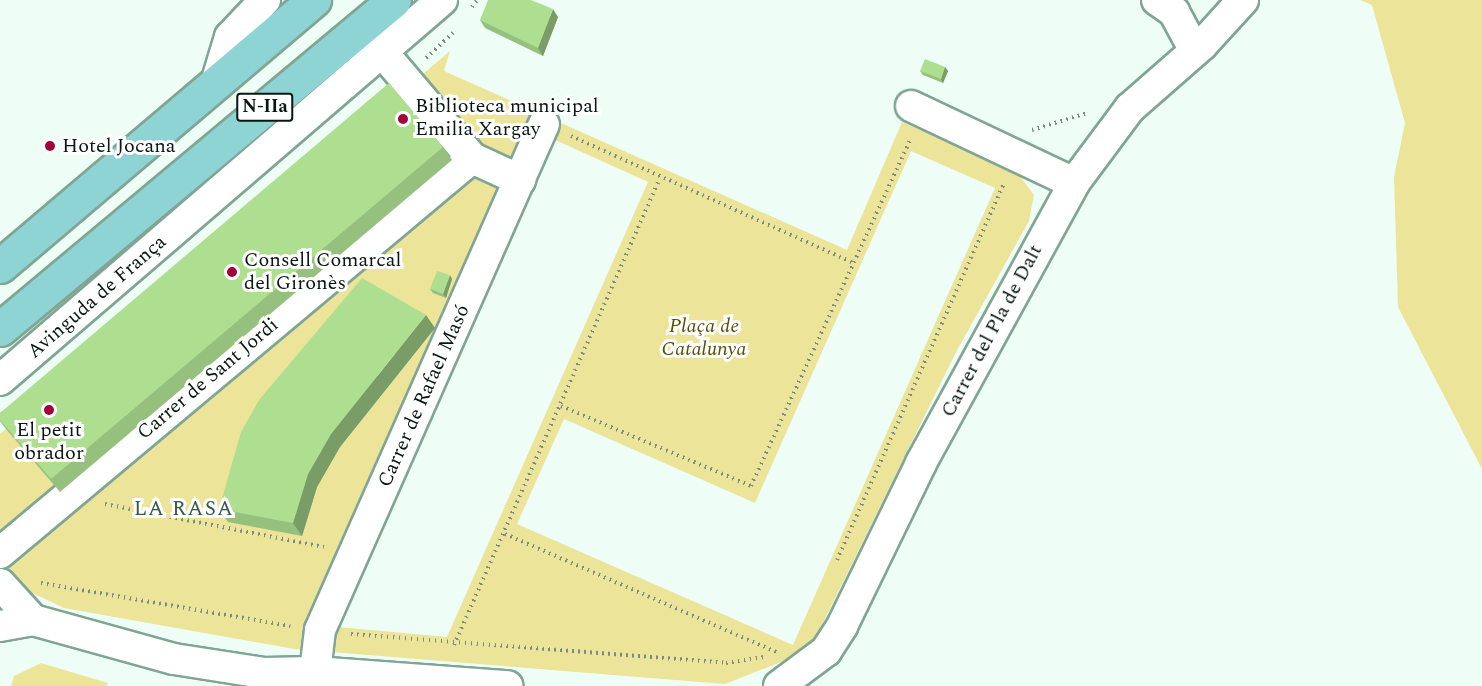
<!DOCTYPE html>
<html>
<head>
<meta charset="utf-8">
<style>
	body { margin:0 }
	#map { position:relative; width:1482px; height:686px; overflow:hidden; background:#eefef6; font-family:Spectral,serif }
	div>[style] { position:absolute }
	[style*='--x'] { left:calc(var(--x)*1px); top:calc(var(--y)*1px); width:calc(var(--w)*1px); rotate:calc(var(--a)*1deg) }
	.green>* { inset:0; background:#ebe499 }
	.path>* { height:4px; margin-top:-2px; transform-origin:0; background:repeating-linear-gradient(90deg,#7b8b84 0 1.5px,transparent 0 6px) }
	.roads { filter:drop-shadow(2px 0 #80a594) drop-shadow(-2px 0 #80a594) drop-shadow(0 2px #80a594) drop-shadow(0 -2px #80a594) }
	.minor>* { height:30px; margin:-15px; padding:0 15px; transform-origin:15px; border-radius:15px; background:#fff }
	.major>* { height:33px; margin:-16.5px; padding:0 16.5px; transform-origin:16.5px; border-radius:16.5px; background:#8fd4d4 }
	.wall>* { inset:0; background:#96c07d }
	.shaded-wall>* { inset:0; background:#7a9c66 }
	.building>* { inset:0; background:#aedf91 }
	.dots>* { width:16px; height:16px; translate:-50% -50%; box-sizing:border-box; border:3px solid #fff; border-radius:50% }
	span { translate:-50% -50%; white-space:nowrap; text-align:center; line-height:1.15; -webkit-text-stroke:6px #fff; paint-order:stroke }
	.shield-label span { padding:2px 4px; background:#fff; border:2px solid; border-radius:4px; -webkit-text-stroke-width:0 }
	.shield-label { font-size:18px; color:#081711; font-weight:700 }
	.poi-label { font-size:20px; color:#081711 }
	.left { translate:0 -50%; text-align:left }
	.street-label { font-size:20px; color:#081711 }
	.park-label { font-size:20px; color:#575005; font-style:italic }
	.neighbourhood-label { font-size:21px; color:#36594a; letter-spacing:1.5px }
</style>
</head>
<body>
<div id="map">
	<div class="green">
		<i style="clip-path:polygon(1360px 0,1482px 0,1482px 469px,1398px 307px,1394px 177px,1405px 123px,1372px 5px)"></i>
		<i style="clip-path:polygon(evenodd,450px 51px,444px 71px,847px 250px,902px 122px,1017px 172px,1034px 195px,1029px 221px,955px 354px,818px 633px,801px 654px,725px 684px,294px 649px,64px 608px,26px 590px,0 560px,0 434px,450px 51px,553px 139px,648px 182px,447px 637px,338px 627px,553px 139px,450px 51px,911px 151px,995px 188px,793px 645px,517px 524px,564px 419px,755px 503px,911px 151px,450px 51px,435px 328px,340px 447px,317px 487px,250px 445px,435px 328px)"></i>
		<i style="clip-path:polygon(41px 663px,108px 683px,107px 686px,11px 686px,14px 676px)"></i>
	</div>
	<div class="path">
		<i style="--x:472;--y:7;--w:9;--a:-54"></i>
		<i style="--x:426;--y:58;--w:37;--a:-43"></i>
		<i style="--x:1032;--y:130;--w:58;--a:-17.2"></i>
		<i style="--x:571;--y:136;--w:308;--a:24.2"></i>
		<i style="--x:561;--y:406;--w:206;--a:22.8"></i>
		<i style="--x:751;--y:486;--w:380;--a:-65.3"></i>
		<i style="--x:105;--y:504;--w:223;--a:11.1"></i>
		<i style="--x:505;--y:534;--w:296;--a:23.5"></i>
		<i style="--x:837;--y:560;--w:412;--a:-66.1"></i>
		<i style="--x:41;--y:583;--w:253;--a:9.8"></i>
		<i style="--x:351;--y:634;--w:376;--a:4.4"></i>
		<i style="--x:726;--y:663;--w:39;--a:-9"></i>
		<i style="--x:454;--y:645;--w:510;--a:-66.2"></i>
	</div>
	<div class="roads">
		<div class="minor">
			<i style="--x:1157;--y:0;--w:21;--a:35"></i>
			<i style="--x:1174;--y:12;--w:44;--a:61.7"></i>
			<i style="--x:383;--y:53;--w:138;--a:49.7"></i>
			<i style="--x:472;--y:158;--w:53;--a:24.6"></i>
			<i style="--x:216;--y:83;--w:48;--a:-73.1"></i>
			<i style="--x:230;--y:37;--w:51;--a:-46.6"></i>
			<i style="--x:911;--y:106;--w:180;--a:25.3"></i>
			<i style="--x:0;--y:380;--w:583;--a:-40.69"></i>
			<i style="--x:0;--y:553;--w:615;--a:-39.92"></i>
			<i style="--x:0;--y:584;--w:49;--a:47.5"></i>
			<i style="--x:33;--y:620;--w:146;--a:15.5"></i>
			<i style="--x:174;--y:659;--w:90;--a:8.9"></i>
			<i style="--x:263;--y:673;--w:52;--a:-1.1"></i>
			<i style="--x:315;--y:672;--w:193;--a:4.2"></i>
			<i style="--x:0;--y:626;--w:34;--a:-10"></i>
			<i style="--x:315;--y:672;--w:42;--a:-83.2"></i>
			<i style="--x:320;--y:630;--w:553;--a:-66.12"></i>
			<i style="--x:779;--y:686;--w:59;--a:-36.7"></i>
			<i style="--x:826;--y:651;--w:30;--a:-57"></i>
			<i style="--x:842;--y:626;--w:181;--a:-64.1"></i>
			<i style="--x:921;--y:463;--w:319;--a:-61.3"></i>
			<i style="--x:1074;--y:183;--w:94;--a:-53.3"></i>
			<i style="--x:1130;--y:108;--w:96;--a:-41.2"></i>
			<i style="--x:1202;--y:45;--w:61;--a:-47.7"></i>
		</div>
		<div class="major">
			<i style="--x:0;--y:266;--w:412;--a:-40.3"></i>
			<i style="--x:0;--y:329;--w:513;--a:-39.86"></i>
		</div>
	</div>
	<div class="wall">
		<i style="clip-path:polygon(558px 17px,543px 56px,485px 28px,480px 20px)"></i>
		<i style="clip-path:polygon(945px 67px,948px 71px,943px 83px,923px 75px,920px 71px)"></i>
		<i style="clip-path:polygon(443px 147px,452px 160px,60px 492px,6px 429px,0 421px,0 413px)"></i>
		<i style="clip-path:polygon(452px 279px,446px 298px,433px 293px,430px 289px)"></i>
		<i style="clip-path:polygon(435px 328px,340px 447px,317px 487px,302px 536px,228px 522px,219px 509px)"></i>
	</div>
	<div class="shaded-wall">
		<i style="clip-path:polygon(553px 9px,558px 17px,543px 56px,538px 48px)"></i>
		<i style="clip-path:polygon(945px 67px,948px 71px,943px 83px,941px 79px)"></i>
		<i style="clip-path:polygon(450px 275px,452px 279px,446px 298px,443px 294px)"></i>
		<i style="clip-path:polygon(426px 315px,435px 328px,340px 447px,317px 487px,302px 536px,293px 523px,308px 474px,331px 434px)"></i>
	</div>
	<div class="building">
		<i style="clip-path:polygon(488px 0,531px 0,553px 9px,538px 48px,480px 20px)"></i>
		<i style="clip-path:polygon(925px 59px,945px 67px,941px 79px,920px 71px)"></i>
		<i style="clip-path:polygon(389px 83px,443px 147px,51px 479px,0 420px,0 413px)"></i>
		<i style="clip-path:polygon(437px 271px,450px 275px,443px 294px,430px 289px)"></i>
		<i style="clip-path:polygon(362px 278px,426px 315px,331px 434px,308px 474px,293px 523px,219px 509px,241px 432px,259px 400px)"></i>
	</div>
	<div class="dots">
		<i style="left:403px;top:119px;background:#a1023b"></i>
		<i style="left:50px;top:146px;background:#a1023b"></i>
		<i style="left:232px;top:272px;background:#a1023b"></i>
		<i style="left:49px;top:410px;background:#a1023b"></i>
	</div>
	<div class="shield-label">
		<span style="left:265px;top:107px">N-IIa</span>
	</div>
	<div class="poi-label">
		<span class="left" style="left:415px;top:118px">Biblioteca municipal<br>Emilia Xargay</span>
		<span class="left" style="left:62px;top:146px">Hotel Jocana</span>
		<span class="left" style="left:244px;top:272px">Consell Comarcal<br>del Gironès</span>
		<span style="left:49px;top:442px">El petit<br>obrador</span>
	</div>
	<div class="street-label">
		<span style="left:97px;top:297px;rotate:-41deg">Avinguda de França</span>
		<span style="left:992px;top:331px;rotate:-62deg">Carrer del Pla de Dalt</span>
		<span style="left:208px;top:379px;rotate:-40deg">Carrer de Sant Jordi</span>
		<span style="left:424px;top:396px;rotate:-66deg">Carrer de Rafael Masó</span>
	</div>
	<div class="park-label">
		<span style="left:704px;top:338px">Plaça de<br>Catalunya</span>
	</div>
	<div class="neighbourhood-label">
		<span style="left:184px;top:509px">LA RASA</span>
	</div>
</div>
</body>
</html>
